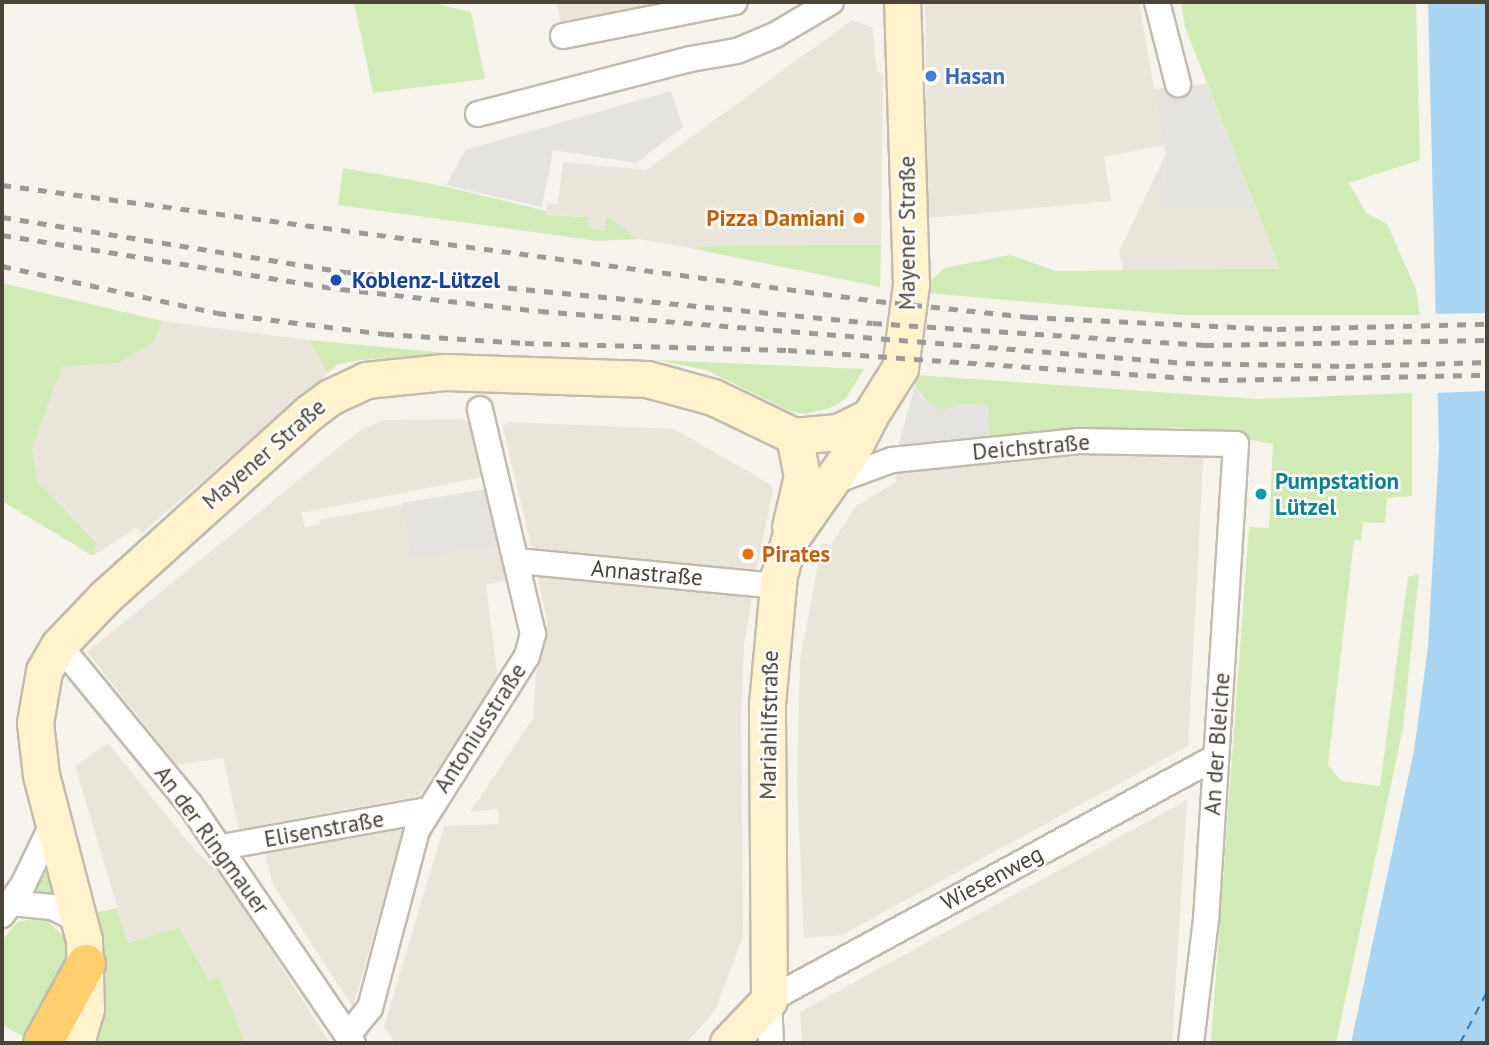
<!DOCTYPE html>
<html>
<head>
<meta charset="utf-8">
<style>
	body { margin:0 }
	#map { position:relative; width:1489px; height:1045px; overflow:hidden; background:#f6f3ec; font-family:"PT Sans",sans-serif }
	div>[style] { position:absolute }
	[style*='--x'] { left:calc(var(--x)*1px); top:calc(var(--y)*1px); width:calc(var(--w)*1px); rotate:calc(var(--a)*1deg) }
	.residential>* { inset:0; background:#eae5da }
	.green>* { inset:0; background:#d2eab5 }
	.parking>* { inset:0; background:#e5e3e0 }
	.water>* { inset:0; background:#a9d4f2 }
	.pier>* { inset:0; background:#f6f3ec }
	.ferry>* { height:2px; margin-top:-1px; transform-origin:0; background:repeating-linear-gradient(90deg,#2e7ab2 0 9px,transparent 0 16px) }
	.roads { filter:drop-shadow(2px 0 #c2bbae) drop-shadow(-2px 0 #c2bbae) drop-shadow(0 2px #c2bbae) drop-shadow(0 -2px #c2bbae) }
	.street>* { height:24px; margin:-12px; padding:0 12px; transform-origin:12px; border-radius:12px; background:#fff }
	.secondary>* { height:35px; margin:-17.5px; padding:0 17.5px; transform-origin:17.5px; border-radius:17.5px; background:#fff3cd }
	.highway>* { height:38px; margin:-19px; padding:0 19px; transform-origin:19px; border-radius:19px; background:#ffcf6e }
	.rail>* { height:5px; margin-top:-2.5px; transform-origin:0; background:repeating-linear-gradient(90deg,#9a9a9a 0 9px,transparent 0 18px) }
	.dots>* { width:19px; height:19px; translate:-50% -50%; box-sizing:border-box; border:4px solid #fff; border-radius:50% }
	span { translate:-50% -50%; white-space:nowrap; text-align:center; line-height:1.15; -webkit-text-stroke:5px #fff; paint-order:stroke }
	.shop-label { font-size:23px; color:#366cbe; font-weight:700 }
	.left { translate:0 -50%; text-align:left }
	.food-label { font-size:23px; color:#c56008; font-weight:700 }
	.right { translate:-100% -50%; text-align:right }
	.street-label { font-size:23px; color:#4b4439 }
	.transit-label { font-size:23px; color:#164399; font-weight:700 }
	.culture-label { font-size:23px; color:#0d838f; font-weight:700 }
	.frame { position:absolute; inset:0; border:4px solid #4b4439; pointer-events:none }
</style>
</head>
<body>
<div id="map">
	<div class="residential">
		<i style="clip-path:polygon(556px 2px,678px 2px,562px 28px)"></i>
		<i style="clip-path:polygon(925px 2px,1139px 2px,1154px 89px,1207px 84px,1280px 269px,1124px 272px,1119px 252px,1166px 153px,1163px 145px,1104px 157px,1111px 201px,928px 218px)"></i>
		<i style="clip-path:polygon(852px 20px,873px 28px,877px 73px,883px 73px,881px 245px,690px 248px,638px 239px,608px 217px,604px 231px,587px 228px,588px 217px,545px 214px,547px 203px,558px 204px,563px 162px,646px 170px)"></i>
		<i style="clip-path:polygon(162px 321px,309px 340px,328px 373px,142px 533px,136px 528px,93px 556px,97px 544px,37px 481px,32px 449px,62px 367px,118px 363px,154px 342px)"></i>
		<i style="clip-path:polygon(464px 419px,472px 426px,483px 477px,301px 513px,305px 527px,320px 524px,319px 520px,486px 489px,506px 580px,486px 585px,498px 680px,419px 796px,239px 829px,223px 758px,177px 765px,87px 652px,359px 431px,384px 420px)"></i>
		<i style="clip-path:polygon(509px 422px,674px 429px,770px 484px,773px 491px,756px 572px,537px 550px,531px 545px,503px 427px)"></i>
		<i style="clip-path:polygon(1204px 447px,1188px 746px,842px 935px,804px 938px,797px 782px,800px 661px,822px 543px,831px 545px,856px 506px,896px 482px,895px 473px,995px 456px)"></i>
		<i style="clip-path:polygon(542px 573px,752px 597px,744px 645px,741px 718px,743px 936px,715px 1011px,686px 1043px,395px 1043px,384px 1027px,444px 826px,499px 824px,498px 809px,470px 812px,533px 718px,538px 643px,541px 630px,548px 626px,538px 578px)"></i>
		<i style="clip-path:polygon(108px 743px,192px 847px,225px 879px,330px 1043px,245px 1043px,219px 976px,209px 980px,179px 929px,128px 943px,75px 766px)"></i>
		<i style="clip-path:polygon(1187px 800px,1172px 1043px,802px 1043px,800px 1012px)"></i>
		<i style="clip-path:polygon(399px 828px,403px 832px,353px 1007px,273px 885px,265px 854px)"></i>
	</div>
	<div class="green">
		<i style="clip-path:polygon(354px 2px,428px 2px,471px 12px,485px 79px,373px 93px)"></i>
		<i style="clip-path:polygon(1181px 2px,1416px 2px,1420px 160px,1349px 183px,1366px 213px,1387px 224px,1416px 289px,1420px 315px,1181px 315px,927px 293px,930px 281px,945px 268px,1010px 255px,1056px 271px,1280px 269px,1185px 27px)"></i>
		<i style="clip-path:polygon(343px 168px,438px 185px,546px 211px,546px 215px,588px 217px,588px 228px,604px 231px,607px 216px,638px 239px,598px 241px,338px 205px)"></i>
		<i style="clip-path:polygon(881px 245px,880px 287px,690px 248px,721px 246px)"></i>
		<i style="clip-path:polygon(2px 283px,162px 321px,154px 342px,118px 363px,62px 367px,32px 449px,37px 481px,97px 544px,93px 556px,2px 501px)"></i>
		<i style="clip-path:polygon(309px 340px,457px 354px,360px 360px,338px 364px,328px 373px)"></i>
		<i style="clip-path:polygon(657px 360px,864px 369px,846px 398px,833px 407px,805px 414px,790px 411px,706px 370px)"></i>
		<i style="clip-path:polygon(916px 375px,1256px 399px,1412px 393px,1412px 496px,1387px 498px,1385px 523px,1363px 522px,1361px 540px,1354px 540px,1328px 765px,1341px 781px,1380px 786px,1408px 577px,1419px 574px,1403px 728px,1336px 1043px,1211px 1043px,1249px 527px,1269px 528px,1273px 444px,1175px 427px,990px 438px,956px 409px,942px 410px,928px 404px,915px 385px)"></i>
		<i style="clip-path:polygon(53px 860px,61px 894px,34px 892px)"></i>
		<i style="clip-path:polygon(117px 908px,128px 943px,179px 928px,209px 980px,219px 976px,245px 1043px,92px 1043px,102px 988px,94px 913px)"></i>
		<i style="clip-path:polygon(43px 917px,64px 937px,69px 956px,31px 1040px,2px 1025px,2px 940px,18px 922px)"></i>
	</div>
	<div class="parking">
		<i style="clip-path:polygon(1207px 84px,1256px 207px,1164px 208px,1166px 153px,1154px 90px)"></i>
		<i style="clip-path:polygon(671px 91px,683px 127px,636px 163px,553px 150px,542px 207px,446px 185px,465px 150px)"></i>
		<i style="clip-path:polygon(915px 385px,923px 399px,942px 410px,962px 404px,988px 405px,990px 438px,897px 450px)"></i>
		<i style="clip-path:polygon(486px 489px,498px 545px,412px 558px,402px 503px)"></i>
	</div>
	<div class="water">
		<i style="clip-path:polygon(1428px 2px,1487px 2px,1487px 1043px,1351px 1043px,1414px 751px,1428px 647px,1439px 449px)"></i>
	</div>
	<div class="pier">
		<i style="clip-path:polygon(1487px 313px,1487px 391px,1433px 393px,1432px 314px)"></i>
	</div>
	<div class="ferry">
		<i style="--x:1460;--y:1043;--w:58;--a:-62.1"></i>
	</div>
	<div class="roads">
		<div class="street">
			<i style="--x:1157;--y:2;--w:85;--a:75.6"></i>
			<i style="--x:563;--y:36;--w:175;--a:-11.2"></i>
			<i style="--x:478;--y:114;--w:220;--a:-14.5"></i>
			<i style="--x:691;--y:59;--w:47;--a:-9.9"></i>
			<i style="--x:737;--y:51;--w:41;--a:-22.8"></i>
			<i style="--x:775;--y:35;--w:65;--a:-30.5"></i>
			<i style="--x:832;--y:482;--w:64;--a:-20.1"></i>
			<i style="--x:892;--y:460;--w:188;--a:-5.8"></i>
			<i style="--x:1079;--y:441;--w:157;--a:1.1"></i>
			<i style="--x:1236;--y:444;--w:476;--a:93.6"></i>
			<i style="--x:1206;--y:919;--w:125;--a:96.9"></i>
			<i style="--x:518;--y:561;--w:260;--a:5.5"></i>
			<i style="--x:59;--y:645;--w:205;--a:50.6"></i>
			<i style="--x:189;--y:803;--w:291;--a:55.7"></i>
			<i style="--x:222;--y:847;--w:208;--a:-10.2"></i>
			<i style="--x:11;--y:903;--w:41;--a:5.6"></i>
			<i style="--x:52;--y:907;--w:32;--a:26"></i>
			<i style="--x:2;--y:915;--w:37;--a:-55"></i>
			<i style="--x:23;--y:885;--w:71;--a:-64.2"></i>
			<i style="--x:348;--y:1035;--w:35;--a:-51"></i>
			<i style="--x:370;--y:1008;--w:184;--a:-75.2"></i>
			<i style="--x:417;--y:830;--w:206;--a:-57.7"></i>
			<i style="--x:527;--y:656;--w:23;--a:-75"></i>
			<i style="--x:533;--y:634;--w:231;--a:-103.3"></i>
			<i style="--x:771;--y:1043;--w:43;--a:-92.7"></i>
			<i style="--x:769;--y:1000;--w:509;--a:-28.53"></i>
		</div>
		<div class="secondary">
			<i style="--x:790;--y:527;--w:52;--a:-76.8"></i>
			<i style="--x:802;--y:476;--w:41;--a:-101.3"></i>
			<i style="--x:76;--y:1043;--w:35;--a:-74"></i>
			<i style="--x:86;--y:1009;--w:69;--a:-91.7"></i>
			<i style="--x:84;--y:940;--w:171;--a:-104.6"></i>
			<i style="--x:41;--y:775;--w:52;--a:-96.6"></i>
			<i style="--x:35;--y:723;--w:53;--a:-80.2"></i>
			<i style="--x:44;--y:671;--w:30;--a:-60"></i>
			<i style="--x:59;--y:645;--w:66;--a:-46.2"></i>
			<i style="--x:105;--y:597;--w:276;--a:-42.1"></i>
			<i style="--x:310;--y:412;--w:25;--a:-37"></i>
			<i style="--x:330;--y:397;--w:40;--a:-25"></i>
			<i style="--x:366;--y:380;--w:79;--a:-5.8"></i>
			<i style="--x:445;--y:372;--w:202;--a:2"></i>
			<i style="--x:647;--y:379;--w:68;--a:15.3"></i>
			<i style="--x:713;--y:397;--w:90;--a:25.7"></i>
			<i style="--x:794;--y:436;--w:44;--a:-5.2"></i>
			<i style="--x:838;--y:432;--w:34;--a:-26"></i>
			<i style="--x:869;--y:417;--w:58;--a:-57.7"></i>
			<i style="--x:900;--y:368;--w:85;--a:-82.5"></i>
			<i style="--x:911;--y:284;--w:282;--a:-91.8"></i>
			<i style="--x:728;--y:1043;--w:59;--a:-46.4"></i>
			<i style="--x:769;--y:1000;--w:296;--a:-90.4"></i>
			<i style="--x:767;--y:704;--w:130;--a:-84.7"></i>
			<i style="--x:779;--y:575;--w:35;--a:-74"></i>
			<i style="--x:789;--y:541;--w:110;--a:-55"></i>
			<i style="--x:852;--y:451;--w:38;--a:-63"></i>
		</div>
		<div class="highway">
			<i style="--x:43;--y:1043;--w:90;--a:-61.4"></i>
		</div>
	</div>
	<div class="rail">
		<i style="--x:2;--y:185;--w:883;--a:7.55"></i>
		<i style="--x:877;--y:301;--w:153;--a:6"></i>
		<i style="--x:1029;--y:317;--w:248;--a:2.8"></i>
		<i style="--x:1277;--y:329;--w:210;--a:-1.4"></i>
		<i style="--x:2;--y:217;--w:349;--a:9.1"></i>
		<i style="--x:347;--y:272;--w:528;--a:5.54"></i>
		<i style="--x:873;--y:323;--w:333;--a:3.8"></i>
		<i style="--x:1205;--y:345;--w:282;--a:-1"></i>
		<i style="--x:2;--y:235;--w:343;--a:9.1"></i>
		<i style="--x:341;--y:289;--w:200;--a:6.3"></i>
		<i style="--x:540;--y:311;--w:648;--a:4.6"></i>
		<i style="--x:1186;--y:363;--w:160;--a:1.1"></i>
		<i style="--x:1346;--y:366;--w:141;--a:-1.6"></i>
		<i style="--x:2;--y:266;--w:220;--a:12.3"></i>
		<i style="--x:217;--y:313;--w:169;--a:7.1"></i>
		<i style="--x:385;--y:334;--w:140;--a:3.7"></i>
		<i style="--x:525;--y:343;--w:263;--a:1.5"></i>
		<i style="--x:788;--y:350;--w:432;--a:4"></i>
		<i style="--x:1219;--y:380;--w:268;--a:-1.1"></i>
	</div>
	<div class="dots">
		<i style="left:931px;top:76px;background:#3f7fe0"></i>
		<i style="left:859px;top:218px;background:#e8710a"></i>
		<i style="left:336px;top:280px;background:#1a4fb4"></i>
		<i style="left:1261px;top:494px;background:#0f9aa8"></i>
		<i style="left:748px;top:554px;background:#e8710a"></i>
	</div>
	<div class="shop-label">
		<span class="left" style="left:945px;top:76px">Hasan</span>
	</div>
	<div class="food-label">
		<span class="right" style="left:845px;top:218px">Pizza Damiani</span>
		<span class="left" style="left:762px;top:554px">Pirates</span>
	</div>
	<div class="street-label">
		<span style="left:907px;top:233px;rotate:-90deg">Mayener Straße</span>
		<span style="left:1031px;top:447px;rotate:-5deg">Deichstraße</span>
		<span style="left:264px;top:454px;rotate:-41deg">Mayener Straße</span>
		<span style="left:647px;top:573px;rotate:5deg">Annastraße</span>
		<span style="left:769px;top:725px;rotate:-89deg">Mariahilfstraße</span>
		<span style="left:480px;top:728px;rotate:-57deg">Antoniusstraße</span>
		<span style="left:1217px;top:744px;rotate:-86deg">An der Bleiche</span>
		<span style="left:324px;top:829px;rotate:-10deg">Elisenstraße</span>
		<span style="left:212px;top:840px;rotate:54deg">An der Ringmauer</span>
		<span style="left:992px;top:878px;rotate:-28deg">Wiesenweg</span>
	</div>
	<div class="transit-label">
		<span class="left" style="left:352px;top:280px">Koblenz-Lützel</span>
	</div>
	<div class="culture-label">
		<span class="left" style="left:1275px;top:494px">Pumpstation<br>Lützel</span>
	</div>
	<div class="frame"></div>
</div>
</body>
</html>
